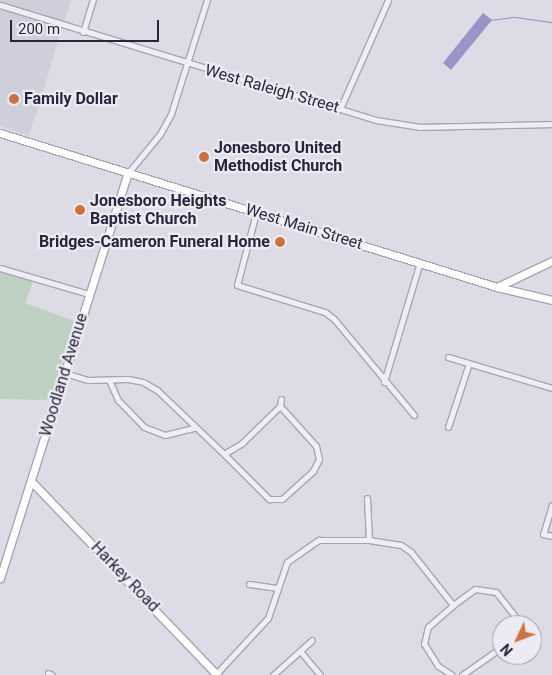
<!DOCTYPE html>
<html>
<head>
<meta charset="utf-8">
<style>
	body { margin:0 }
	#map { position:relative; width:552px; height:675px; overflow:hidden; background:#dddce6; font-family:Roboto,sans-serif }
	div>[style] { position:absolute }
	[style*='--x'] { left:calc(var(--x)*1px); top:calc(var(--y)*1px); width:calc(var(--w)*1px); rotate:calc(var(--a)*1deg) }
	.built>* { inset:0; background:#cfcedb }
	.green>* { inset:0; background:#bdd0c2 }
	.water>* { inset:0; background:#9796c7 }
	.stream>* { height:1px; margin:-0.5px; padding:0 0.5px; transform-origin:0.5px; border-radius:0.5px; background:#9796c7 }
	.roads { filter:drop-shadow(1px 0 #a7a5b3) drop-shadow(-1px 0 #a7a5b3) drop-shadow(0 1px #a7a5b3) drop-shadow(0 -1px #a7a5b3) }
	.street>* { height:5px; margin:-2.5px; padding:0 2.5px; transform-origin:2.5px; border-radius:2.5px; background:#efeef4 }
	.secondary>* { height:7px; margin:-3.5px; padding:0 3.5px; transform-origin:3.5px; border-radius:3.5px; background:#fff }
	.dots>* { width:14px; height:14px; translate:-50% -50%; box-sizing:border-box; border:2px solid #ecebf4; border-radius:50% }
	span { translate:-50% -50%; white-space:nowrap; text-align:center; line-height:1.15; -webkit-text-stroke:4.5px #ecebf4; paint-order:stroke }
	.street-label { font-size:16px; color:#29263c }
	.poi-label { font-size:16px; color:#29263c; font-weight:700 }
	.left { translate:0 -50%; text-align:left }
	.right { translate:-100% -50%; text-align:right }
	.north { position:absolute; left:492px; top:615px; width:50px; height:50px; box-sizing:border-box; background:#ecebf4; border:1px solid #9e9caa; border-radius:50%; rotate:227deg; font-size:14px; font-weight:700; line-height:20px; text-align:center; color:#29263c }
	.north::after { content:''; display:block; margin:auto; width:18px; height:22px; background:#cd723e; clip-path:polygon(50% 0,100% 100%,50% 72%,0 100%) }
	.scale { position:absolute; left:10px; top:20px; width:149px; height:22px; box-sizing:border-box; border:2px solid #29263c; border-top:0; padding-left:6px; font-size:15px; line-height:18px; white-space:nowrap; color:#29263c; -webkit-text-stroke:4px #ecebf4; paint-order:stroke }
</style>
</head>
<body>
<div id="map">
	<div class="built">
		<i style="clip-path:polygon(0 0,71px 0,29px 136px,0 126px)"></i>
	</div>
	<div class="green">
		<i style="clip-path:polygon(0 273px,34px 279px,25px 303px,75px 321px,50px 400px,0 399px)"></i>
	</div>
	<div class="water">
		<i style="clip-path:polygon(483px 13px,492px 20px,451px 70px,443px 63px)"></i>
	</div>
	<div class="stream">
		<i style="--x:489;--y:20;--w:26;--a:-7"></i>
		<i style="--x:515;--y:17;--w:37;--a:8"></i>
	</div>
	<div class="roads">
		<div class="street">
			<i style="--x:0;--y:5;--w:393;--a:17"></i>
			<i style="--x:376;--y:120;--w:45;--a:9"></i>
			<i style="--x:420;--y:127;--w:132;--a:-1.3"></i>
			<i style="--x:83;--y:32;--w:34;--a:-73"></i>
			<i style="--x:340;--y:109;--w:119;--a:-66.2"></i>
			<i style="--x:128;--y:173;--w:50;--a:-50.6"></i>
			<i style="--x:160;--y:134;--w:23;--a:-61"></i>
			<i style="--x:171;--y:114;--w:120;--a:-72.5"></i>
			<i style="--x:256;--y:213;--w:74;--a:104.8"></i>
			<i style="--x:237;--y:285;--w:92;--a:17.1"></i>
			<i style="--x:325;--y:312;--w:11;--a:38"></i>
			<i style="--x:334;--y:319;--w:125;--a:50.2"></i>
			<i style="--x:0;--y:268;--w:93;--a:16.3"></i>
			<i style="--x:448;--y:357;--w:109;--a:16.6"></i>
			<i style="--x:65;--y:373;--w:24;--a:17"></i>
			<i style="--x:88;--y:380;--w:40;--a:-1.4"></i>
			<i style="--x:128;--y:379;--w:15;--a:11"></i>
			<i style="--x:143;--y:382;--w:16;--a:30"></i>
			<i style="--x:157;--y:390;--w:93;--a:43.7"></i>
			<i style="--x:224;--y:454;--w:21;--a:-31"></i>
			<i style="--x:242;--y:443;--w:53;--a:-44.2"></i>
			<i style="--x:280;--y:406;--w:7;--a:-82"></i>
			<i style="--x:109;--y:380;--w:22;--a:66"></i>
			<i style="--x:118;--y:400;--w:37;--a:46"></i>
			<i style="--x:144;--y:427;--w:22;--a:21"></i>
			<i style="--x:165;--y:435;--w:29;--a:-14"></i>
			<i style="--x:384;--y:382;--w:125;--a:-73.3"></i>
			<i style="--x:448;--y:427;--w:67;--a:-71.8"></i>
			<i style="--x:224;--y:454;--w:64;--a:45"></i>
			<i style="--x:269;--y:499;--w:13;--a:0"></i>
			<i style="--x:282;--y:499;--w:42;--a:-42.1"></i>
			<i style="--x:313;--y:471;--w:13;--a:-63"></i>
			<i style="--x:319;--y:459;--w:13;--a:-103"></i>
			<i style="--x:316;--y:446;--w:54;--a:-132"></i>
			<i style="--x:367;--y:498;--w:42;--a:87.3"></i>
			<i style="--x:552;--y:505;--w:30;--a:107"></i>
			<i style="--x:543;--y:534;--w:9;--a:13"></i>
			<i style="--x:249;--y:584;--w:28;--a:8"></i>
			<i style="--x:300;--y:651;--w:31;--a:50"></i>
			<i style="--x:48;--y:673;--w:4;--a:27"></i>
			<i style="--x:216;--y:674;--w:76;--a:-47.1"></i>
			<i style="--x:268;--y:618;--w:59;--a:-71.3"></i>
			<i style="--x:287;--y:562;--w:39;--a:-35"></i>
			<i style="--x:319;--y:540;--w:50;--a:0"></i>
			<i style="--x:369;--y:540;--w:32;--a:9"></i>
			<i style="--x:401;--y:545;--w:12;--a:35"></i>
			<i style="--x:411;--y:552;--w:68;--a:51.6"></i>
			<i style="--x:273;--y:675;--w:52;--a:-41.9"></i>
			<i style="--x:452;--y:675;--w:17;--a:-147"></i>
			<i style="--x:438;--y:666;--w:26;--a:-122"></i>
			<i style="--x:424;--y:644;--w:17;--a:-77"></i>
			<i style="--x:428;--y:627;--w:33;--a:-41"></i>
			<i style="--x:453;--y:605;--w:27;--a:-36"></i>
			<i style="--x:475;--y:589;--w:21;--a:8"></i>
			<i style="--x:496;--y:592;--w:33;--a:52"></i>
			<i style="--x:516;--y:618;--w:7;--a:90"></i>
			<i style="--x:462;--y:675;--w:49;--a:-35"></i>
		</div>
		<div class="secondary">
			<i style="--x:0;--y:133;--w:520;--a:17.22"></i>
			<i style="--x:497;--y:287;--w:57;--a:13.3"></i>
			<i style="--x:497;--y:287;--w:61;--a:-25.3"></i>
			<i style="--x:31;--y:481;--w:269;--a:46.2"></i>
			<i style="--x:0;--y:578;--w:425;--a:-72.5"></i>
		</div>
	</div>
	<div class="dots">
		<i style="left:14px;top:99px;background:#cd723e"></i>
		<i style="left:204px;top:157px;background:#cd723e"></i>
		<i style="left:80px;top:210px;background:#cd723e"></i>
		<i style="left:280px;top:242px;background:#cd723e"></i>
	</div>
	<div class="street-label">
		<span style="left:272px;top:89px;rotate:16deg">West Raleigh Street</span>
		<span style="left:304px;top:227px;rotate:17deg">West Main Street</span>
		<span style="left:64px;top:375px;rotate:-73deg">Woodland Avenue</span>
		<span style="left:125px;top:577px;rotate:46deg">Harkey Road</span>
	</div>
	<div class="poi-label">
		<span class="left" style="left:24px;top:99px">Family Dollar</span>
		<span class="left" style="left:214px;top:157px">Jonesboro United<br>Methodist Church</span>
		<span class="left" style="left:90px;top:210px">Jonesboro Heights<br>Baptist Church</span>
		<span class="right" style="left:270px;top:242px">Bridges-Cameron Funeral Home</span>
	</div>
	<div class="north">N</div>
	<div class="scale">200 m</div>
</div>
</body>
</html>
